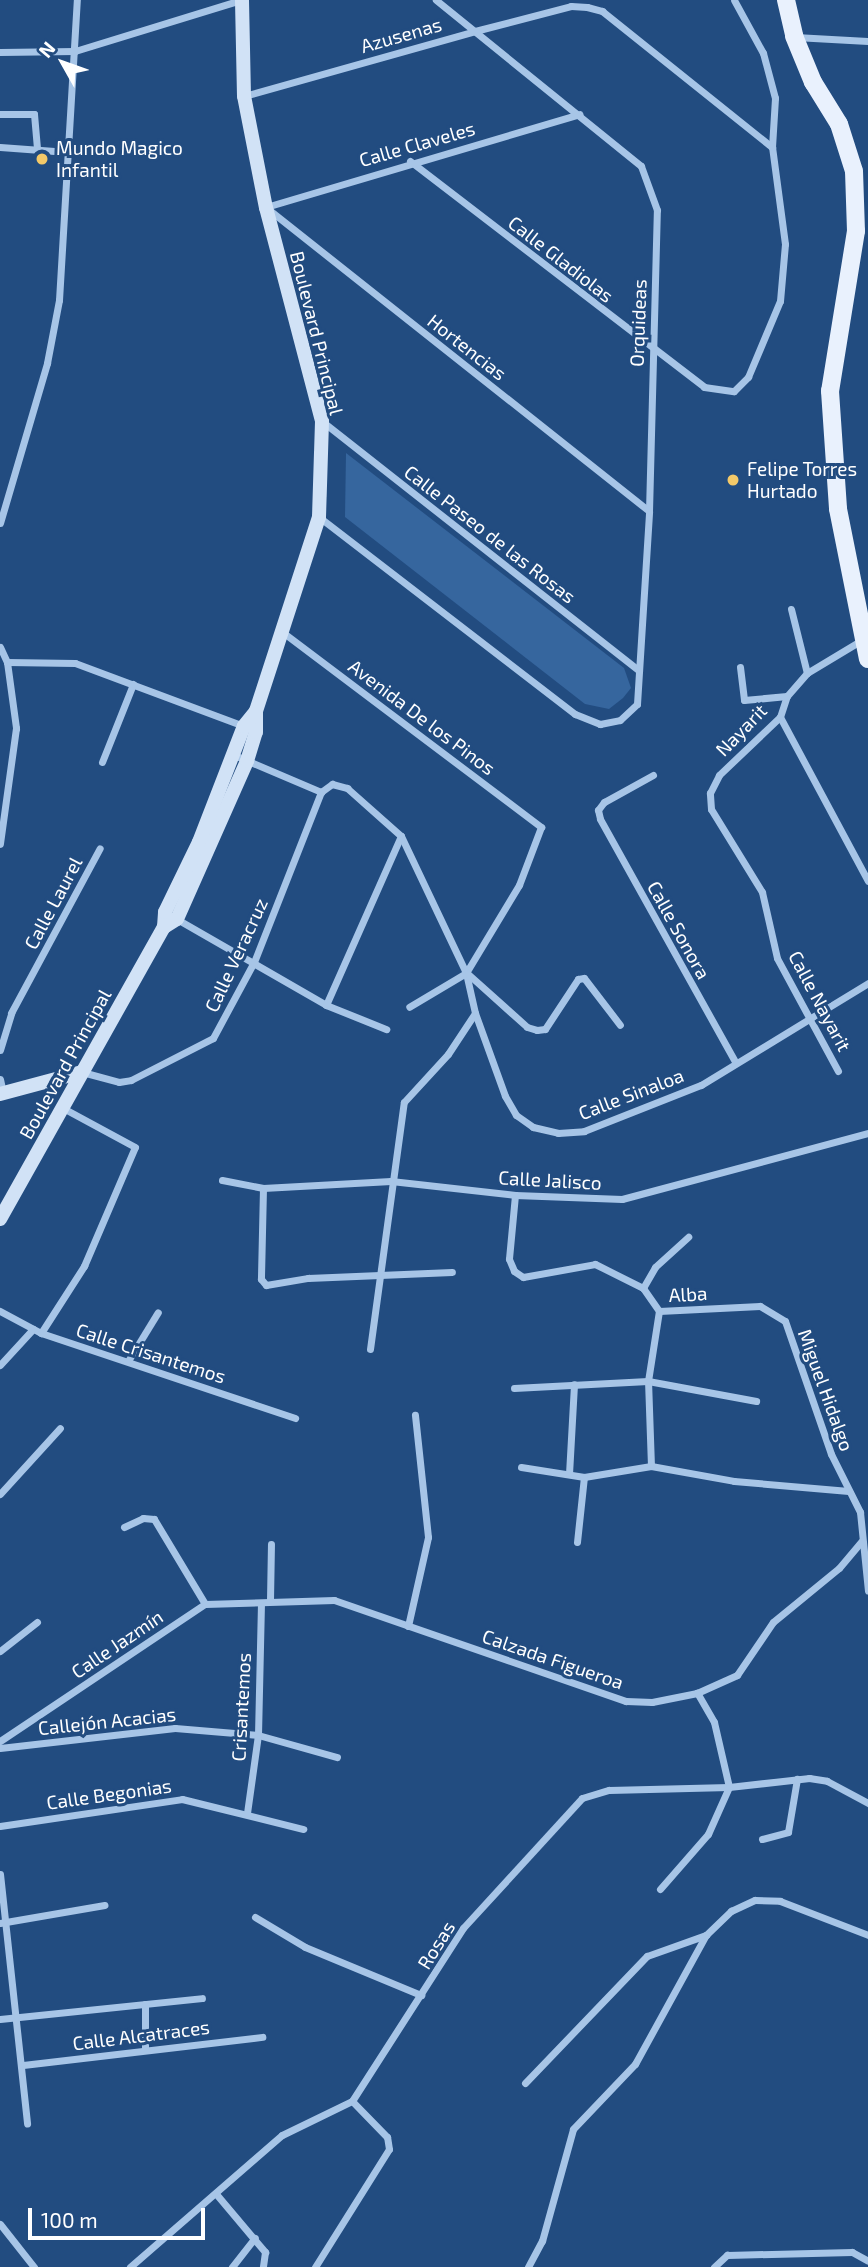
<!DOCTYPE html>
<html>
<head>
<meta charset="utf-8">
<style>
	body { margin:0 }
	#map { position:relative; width:868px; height:2267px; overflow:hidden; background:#224c80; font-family:"Exo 2",sans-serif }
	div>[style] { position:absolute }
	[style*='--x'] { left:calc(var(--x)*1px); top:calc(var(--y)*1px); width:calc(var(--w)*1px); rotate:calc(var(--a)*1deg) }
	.green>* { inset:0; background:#36669e }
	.street>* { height:7px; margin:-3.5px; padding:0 3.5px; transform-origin:3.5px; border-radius:3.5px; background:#a7c5e7 }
	.secondary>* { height:14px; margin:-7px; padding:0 7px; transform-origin:7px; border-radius:7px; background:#d1e2f6 }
	.primary>* { height:18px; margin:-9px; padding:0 9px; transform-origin:9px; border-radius:9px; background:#e9f1fd }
	.dots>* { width:19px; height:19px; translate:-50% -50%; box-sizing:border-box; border:4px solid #224c80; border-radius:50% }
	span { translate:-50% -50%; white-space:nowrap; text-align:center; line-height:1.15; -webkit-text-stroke:6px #224c80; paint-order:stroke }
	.street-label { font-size:19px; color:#fff }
	.poi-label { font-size:19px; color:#fff }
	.left { translate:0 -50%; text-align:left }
	.north { position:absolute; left:28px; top:28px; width:70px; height:70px; -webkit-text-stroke:5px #224c80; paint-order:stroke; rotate:310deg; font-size:19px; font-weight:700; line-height:28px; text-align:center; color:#fff }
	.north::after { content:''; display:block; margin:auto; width:24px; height:32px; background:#fff; clip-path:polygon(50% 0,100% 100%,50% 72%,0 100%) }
	.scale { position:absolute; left:28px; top:2208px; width:177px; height:32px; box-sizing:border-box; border:4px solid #fff; border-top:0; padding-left:9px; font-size:21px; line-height:24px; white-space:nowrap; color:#fff; -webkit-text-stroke:5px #224c80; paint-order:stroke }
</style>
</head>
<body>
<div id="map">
	<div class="green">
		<i style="clip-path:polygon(346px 453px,624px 668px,631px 688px,623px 698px,609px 709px,585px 704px,345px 517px)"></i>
	</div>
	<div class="street">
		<i style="--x:795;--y:37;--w:73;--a:3.1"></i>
		<i style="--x:0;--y:52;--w:75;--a:-0.8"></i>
		<i style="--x:75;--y:51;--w:174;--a:-17.1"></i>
		<i style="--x:244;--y:96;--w:240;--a:-15.7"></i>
		<i style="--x:475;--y:31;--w:99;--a:-14.6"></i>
		<i style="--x:571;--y:6;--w:16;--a:4"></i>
		<i style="--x:587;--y:7;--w:16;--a:15"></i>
		<i style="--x:602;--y:11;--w:218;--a:38.7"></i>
		<i style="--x:0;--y:114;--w:34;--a:0"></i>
		<i style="--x:34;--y:114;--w:35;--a:85"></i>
		<i style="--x:0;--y:147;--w:68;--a:4.2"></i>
		<i style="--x:410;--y:161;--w:371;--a:37.5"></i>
		<i style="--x:704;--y:387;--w:30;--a:8"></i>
		<i style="--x:734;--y:391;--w:20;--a:-45"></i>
		<i style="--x:748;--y:377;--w:82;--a:-67.2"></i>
		<i style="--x:780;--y:301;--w:57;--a:-85"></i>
		<i style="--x:785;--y:244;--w:98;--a:-97.6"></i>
		<i style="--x:772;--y:147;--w:49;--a:-86.5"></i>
		<i style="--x:775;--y:98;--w:47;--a:-104.9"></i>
		<i style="--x:763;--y:53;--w:60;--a:-118.7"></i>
		<i style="--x:266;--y:207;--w:327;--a:-16.5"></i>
		<i style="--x:268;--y:209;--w:486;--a:38.4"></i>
		<i style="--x:323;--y:422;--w:402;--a:38.2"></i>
		<i style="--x:319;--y:517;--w:323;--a:37.6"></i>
		<i style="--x:575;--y:714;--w:27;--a:22"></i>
		<i style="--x:600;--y:724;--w:20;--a:-11"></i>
		<i style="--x:620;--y:720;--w:23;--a:-43"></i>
		<i style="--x:637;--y:704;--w:193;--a:-86.4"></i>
		<i style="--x:649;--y:511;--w:301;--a:-88.5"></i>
		<i style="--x:657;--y:210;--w:47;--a:-110"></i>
		<i style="--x:641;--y:166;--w:264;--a:-141"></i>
		<i style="--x:0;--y:523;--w:167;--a:-73.6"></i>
		<i style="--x:47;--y:363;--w:64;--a:-79.2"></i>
		<i style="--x:59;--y:300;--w:301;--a:-86.6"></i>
		<i style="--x:791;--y:609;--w:66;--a:76"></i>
		<i style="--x:285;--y:634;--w:321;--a:37"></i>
		<i style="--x:541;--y:827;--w:62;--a:110.8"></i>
		<i style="--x:519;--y:885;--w:103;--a:121.1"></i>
		<i style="--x:466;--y:973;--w:66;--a:149.2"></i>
		<i style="--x:0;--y:647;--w:17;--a:65"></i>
		<i style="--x:7;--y:662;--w:67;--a:82.2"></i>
		<i style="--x:16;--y:728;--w:117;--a:97.9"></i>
		<i style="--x:7;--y:662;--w:68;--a:0.8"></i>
		<i style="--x:75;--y:663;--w:183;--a:20.5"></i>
		<i style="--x:740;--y:667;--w:33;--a:83"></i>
		<i style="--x:744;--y:700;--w:43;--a:-5.3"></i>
		<i style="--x:780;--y:717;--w:186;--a:61.8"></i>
		<i style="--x:234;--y:755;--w:95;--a:23"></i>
		<i style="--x:102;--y:762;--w:84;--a:-68.3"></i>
		<i style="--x:653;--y:775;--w:56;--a:151.1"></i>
		<i style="--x:604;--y:802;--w:10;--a:127"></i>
		<i style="--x:598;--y:810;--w:9;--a:77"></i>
		<i style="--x:600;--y:819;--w:279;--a:60.9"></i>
		<i style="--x:321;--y:792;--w:14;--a:-36"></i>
		<i style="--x:332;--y:784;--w:16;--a:15"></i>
		<i style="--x:347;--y:788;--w:72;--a:41.6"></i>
		<i style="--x:401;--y:836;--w:152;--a:64.6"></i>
		<i style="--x:466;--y:973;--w:41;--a:77.3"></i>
		<i style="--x:475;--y:1013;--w:88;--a:70.1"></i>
		<i style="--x:505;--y:1096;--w:22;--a:60"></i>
		<i style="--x:516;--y:1115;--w:21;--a:35"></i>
		<i style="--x:533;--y:1127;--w:26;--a:13"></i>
		<i style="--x:558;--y:1133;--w:26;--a:-4"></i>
		<i style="--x:584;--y:1131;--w:126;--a:-21.5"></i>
		<i style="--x:701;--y:1085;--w:196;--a:-31.4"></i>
		<i style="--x:175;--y:918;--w:174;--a:29.9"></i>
		<i style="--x:326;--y:1005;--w:65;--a:21.8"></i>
		<i style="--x:468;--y:974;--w:79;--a:41.9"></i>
		<i style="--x:527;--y:1027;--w:10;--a:17"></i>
		<i style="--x:537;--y:1030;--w:8;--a:-7"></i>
		<i style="--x:545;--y:1029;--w:60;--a:-56.6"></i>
		<i style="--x:578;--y:979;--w:6;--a:-9"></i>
		<i style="--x:584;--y:978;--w:59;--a:52.5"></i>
		<i style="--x:326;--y:1005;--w:185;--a:-66.1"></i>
		<i style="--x:0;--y:1050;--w:39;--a:-73"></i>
		<i style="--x:11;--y:1013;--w:187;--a:-61.7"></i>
		<i style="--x:838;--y:1071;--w:128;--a:-118.4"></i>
		<i style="--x:777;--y:958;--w:68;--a:-102.8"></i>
		<i style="--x:762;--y:892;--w:97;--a:-121.6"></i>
		<i style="--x:711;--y:809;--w:16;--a:-94"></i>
		<i style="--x:710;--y:793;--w:20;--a:-63"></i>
		<i style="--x:719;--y:775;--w:84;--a:-43.6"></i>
		<i style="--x:780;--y:717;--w:22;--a:-72"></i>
		<i style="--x:787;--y:696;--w:30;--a:-49"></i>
		<i style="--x:807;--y:673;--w:64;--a:-31"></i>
		<i style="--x:82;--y:1072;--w:38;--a:15"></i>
		<i style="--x:119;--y:1082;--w:12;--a:-9"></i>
		<i style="--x:131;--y:1080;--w:92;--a:-27.1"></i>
		<i style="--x:213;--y:1038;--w:86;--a:-61.7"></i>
		<i style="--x:254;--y:962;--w:183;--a:-68.5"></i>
		<i style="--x:0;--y:1079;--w:14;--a:78"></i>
		<i style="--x:222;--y:1180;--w:42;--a:11"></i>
		<i style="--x:263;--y:1188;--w:128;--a:-3.1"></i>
		<i style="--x:391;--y:1181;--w:125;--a:6.4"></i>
		<i style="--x:515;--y:1195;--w:107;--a:2.1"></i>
		<i style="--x:622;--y:1199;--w:255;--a:-15"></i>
		<i style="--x:263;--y:1188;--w:91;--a:91.3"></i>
		<i style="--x:261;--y:1279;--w:8;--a:50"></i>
		<i style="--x:266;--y:1285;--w:43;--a:-9.5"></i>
		<i style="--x:308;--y:1278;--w:144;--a:-2.4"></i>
		<i style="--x:515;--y:1195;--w:64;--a:95.4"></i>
		<i style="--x:509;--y:1259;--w:13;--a:67"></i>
		<i style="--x:514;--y:1271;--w:11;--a:34"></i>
		<i style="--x:523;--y:1277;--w:73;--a:-10.2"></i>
		<i style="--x:595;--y:1264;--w:54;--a:26.6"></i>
		<i style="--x:643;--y:1288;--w:28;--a:55"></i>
		<i style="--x:643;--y:1288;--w:24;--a:-60"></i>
		<i style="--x:655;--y:1267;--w:45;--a:-42.3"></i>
		<i style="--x:0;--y:1311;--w:47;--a:28.2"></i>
		<i style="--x:41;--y:1333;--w:268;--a:18.5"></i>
		<i style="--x:659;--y:1311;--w:101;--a:-2.8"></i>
		<i style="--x:760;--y:1306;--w:29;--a:31"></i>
		<i style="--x:785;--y:1321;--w:141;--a:70.9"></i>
		<i style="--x:831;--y:1454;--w:65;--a:63.4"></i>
		<i style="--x:860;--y:1512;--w:79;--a:84.2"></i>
		<i style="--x:41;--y:1333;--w:80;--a:-57.3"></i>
		<i style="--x:84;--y:1266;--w:129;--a:-66.8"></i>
		<i style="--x:135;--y:1147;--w:82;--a:-151.6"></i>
		<i style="--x:370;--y:1349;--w:249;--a:-82.2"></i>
		<i style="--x:404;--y:1102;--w:65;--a:-47.5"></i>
		<i style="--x:448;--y:1054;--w:49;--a:-56.6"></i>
		<i style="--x:128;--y:1361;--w:57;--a:-58.5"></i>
		<i style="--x:0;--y:1365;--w:49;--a:-47.5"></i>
		<i style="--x:514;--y:1388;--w:134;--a:-3"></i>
		<i style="--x:648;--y:1381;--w:110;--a:10.5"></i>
		<i style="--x:651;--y:1466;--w:84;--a:10.2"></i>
		<i style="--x:734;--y:1481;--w:115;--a:5"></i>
		<i style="--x:521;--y:1467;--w:64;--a:9"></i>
		<i style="--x:584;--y:1477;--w:68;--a:-9.3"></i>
		<i style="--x:651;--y:1466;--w:85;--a:-92"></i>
		<i style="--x:648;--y:1381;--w:71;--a:-81.1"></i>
		<i style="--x:569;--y:1474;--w:90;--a:-86.8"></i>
		<i style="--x:0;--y:1494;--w:89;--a:-47.7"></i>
		<i style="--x:124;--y:1527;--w:21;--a:-25"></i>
		<i style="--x:143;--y:1518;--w:11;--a:5"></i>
		<i style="--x:154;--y:1519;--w:99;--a:59"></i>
		<i style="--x:577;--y:1542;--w:65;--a:-83.9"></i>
		<i style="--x:270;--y:1600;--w:56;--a:-89"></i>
		<i style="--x:408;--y:1626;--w:91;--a:-77.3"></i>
		<i style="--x:428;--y:1537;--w:123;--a:-96.1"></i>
		<i style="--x:0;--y:1651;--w:47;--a:-38.1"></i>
		<i style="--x:0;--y:1741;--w:247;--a:-33.8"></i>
		<i style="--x:205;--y:1604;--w:129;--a:-1.8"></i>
		<i style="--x:334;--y:1600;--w:309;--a:19.1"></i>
		<i style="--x:626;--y:1701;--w:26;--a:2"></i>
		<i style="--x:652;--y:1702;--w:46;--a:-11.3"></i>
		<i style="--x:697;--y:1693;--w:44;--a:-24.2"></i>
		<i style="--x:737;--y:1675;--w:64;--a:-55.8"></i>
		<i style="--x:773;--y:1622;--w:85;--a:-39.3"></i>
		<i style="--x:839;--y:1568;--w:35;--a:-50"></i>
		<i style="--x:0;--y:1748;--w:176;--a:-6.5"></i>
		<i style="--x:175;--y:1728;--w:83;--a:4.8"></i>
		<i style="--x:258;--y:1735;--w:82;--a:15.6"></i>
		<i style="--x:247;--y:1813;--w:79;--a:-82"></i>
		<i style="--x:258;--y:1735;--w:132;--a:-88.7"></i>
		<i style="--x:0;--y:1826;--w:184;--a:-8.4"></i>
		<i style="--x:182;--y:1799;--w:125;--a:13.9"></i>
		<i style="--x:762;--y:1839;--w:27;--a:-15"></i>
		<i style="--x:788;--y:1832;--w:54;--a:-80.4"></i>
		<i style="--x:0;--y:1874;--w:251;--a:83.8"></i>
		<i style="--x:660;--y:1889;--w:73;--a:-48.9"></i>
		<i style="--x:708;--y:1834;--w:51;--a:-65.9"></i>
		<i style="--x:729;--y:1787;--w:67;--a:-103"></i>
		<i style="--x:714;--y:1722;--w:34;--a:-120"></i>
		<i style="--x:255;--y:1917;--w:58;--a:31"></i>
		<i style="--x:305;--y:1947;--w:126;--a:22.5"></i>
		<i style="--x:0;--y:1923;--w:106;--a:-9.8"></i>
		<i style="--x:0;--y:2019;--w:203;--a:-5.9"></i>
		<i style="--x:145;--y:2050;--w:46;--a:-90"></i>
		<i style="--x:23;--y:2065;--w:241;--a:-6.7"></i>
		<i style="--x:525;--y:2083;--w:176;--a:-46.2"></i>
		<i style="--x:647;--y:1956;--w:63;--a:-19.6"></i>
		<i style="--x:217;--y:2195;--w:75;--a:49.9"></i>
		<i style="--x:265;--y:2252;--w:15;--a:98"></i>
		<i style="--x:0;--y:2224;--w:55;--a:51.7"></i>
		<i style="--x:130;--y:2267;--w:201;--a:-41"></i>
		<i style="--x:282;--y:2135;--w:78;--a:-25.9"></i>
		<i style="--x:352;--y:2101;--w:206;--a:-57.3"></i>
		<i style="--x:463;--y:1928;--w:176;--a:-47.5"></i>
		<i style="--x:582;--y:1798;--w:28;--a:-17"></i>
		<i style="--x:609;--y:1790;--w:120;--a:-1.4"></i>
		<i style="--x:729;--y:1787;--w:81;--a:-6.4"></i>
		<i style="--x:809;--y:1778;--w:18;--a:9"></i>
		<i style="--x:827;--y:1781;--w:47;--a:28.2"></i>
		<i style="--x:232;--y:2267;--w:37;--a:-52"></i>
		<i style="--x:315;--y:2267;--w:139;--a:-57.9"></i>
		<i style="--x:389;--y:2149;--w:12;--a:-99"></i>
		<i style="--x:387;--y:2137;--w:50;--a:-134.2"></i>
		<i style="--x:528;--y:2267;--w:30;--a:-62"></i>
		<i style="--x:542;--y:2241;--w:116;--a:-74.5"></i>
		<i style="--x:573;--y:2129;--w:90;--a:-46.4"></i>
		<i style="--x:635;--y:2064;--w:147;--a:-61.2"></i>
		<i style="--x:706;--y:1935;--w:35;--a:-44"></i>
		<i style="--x:731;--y:1911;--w:26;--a:-25"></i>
		<i style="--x:755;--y:1900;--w:25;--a:2"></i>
		<i style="--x:780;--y:1901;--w:94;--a:21.1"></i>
		<i style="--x:714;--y:2267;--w:18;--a:-43"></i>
		<i style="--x:727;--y:2255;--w:125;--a:-1.4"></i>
		<i style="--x:852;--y:2252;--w:18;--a:29"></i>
	</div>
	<div class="secondary">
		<i style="--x:164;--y:927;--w:15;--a:-32"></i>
		<i style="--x:177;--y:919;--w:173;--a:-66.1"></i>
		<i style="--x:247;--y:761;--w:30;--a:-73"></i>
		<i style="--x:256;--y:732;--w:21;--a:-90"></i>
		<i style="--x:256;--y:711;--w:204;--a:-72"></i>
		<i style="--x:319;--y:517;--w:96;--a:-88.2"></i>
		<i style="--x:322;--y:421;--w:220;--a:-104.7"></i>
		<i style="--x:266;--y:208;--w:114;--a:-101.1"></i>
		<i style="--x:244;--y:96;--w:96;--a:-91.2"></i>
		<i style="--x:0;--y:1094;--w:85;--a:-15"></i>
		<i style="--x:0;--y:1219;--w:335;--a:-60.7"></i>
		<i style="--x:164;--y:927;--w:15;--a:-86"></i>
		<i style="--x:165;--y:912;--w:78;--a:-64.1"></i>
		<i style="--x:199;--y:842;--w:124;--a:-68.8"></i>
		<i style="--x:244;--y:726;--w:19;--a:-51"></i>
	</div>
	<div class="primary">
		<i style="--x:786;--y:0;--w:37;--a:77"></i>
		<i style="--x:794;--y:36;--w:50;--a:67.6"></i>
		<i style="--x:813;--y:82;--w:49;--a:58.2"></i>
		<i style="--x:839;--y:124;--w:49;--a:72.3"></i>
		<i style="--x:854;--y:171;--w:60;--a:88.1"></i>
		<i style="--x:856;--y:231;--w:162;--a:99.2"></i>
		<i style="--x:830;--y:391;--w:118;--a:86.1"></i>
		<i style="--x:838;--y:509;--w:153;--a:78.7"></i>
	</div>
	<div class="dots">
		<i style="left:42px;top:159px;background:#f3c969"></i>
		<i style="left:733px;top:480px;background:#f3c969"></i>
	</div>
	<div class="street-label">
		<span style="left:401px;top:35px;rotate:-16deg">Azusenas</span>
		<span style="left:417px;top:144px;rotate:-16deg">Calle Claveles</span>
		<span style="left:561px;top:259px;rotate:38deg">Calle Gladiolas</span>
		<span style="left:638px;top:323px;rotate:-88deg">Orquideas</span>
		<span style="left:317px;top:333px;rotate:76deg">Boulevard Principal</span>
		<span style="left:467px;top:347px;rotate:38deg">Hortencias</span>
		<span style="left:490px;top:534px;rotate:38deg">Calle Paseo de las Rosas</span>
		<span style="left:422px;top:717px;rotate:37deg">Avenida De los Pinos</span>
		<span style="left:741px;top:730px;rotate:-46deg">Nayarit</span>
		<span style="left:53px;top:903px;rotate:-62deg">Calle Laurel</span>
		<span style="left:679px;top:930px;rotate:61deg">Calle Sonora</span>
		<span style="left:236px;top:955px;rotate:-65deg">Calle Veracruz</span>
		<span style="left:820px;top:1001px;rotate:62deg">Calle Nayarit</span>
		<span style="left:65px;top:1064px;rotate:-61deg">Boulevard Principal</span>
		<span style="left:631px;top:1094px;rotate:-21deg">Calle Sinaloa</span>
		<span style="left:550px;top:1180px;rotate:3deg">Calle Jalisco</span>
		<span style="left:688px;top:1294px;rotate:-3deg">Alba</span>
		<span style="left:151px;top:1353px;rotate:18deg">Calle Crisantemos</span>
		<span style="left:826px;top:1390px;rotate:70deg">Miguel Hidalgo</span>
		<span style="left:117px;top:1644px;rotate:-34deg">Calle Jazmín</span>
		<span style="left:553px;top:1659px;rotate:19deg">Calzada Figueroa</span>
		<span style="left:241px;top:1707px;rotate:-87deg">Crisantemos</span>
		<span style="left:107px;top:1721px;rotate:-6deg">Callejón Acacias</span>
		<span style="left:109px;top:1794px;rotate:-8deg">Calle Begonias</span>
		<span style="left:436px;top:1945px;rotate:-58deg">Rosas</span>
		<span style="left:141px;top:2035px;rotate:-7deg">Calle Alcatraces</span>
	</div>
	<div class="poi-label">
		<span class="left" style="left:56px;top:159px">Mundo Magico<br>Infantil</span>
		<span class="left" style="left:747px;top:480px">Felipe Torres<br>Hurtado</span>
	</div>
	<div class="north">N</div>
	<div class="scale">100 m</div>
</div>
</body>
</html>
